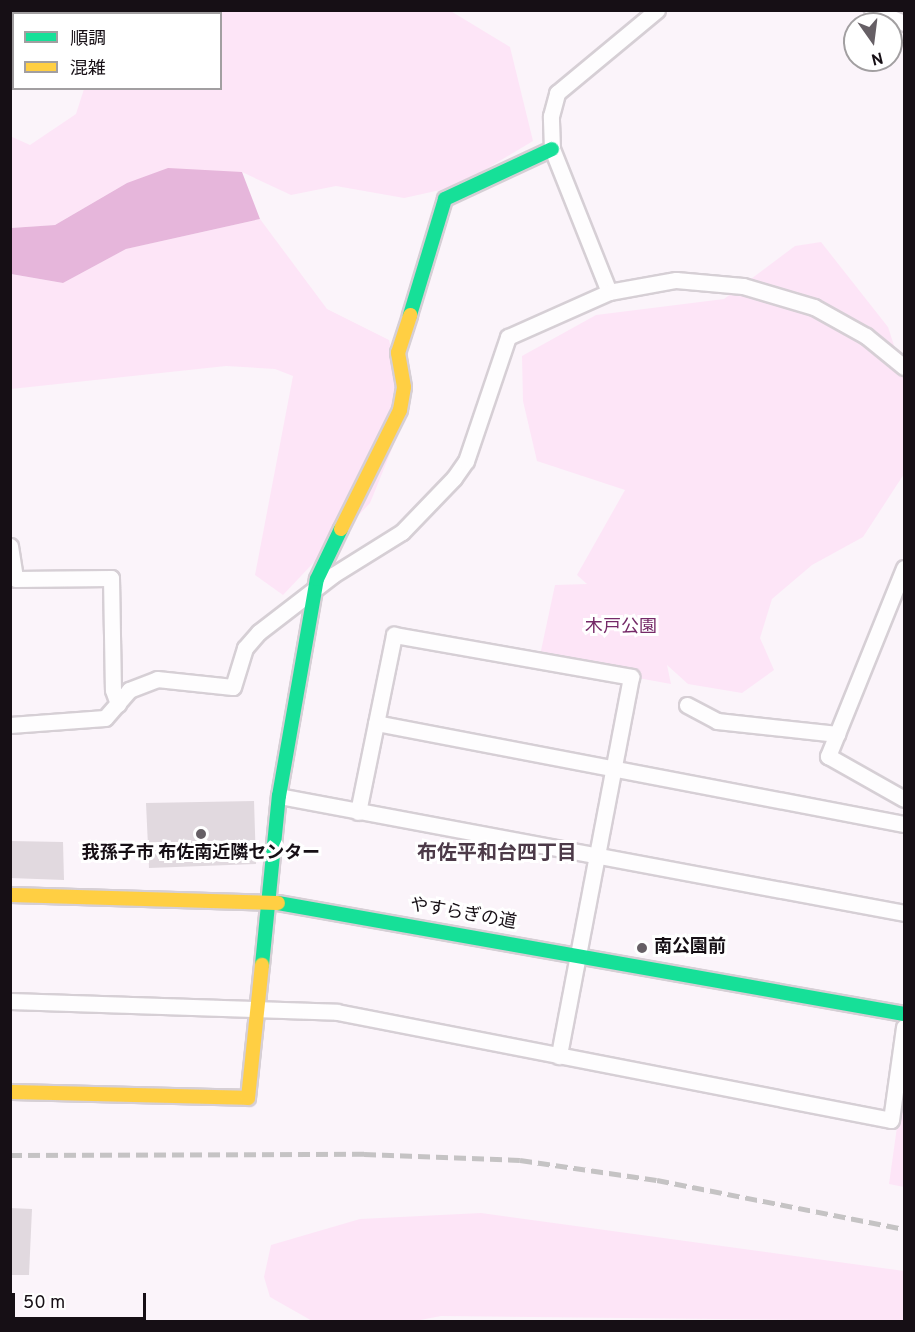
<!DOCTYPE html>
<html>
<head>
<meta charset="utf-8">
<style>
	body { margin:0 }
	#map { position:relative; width:915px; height:1332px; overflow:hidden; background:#fbf4fa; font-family:Overpass,"Noto Sans JP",sans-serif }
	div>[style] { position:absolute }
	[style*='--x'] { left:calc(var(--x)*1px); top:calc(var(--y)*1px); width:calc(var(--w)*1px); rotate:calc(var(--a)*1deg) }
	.green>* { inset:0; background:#fde5f7 }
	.water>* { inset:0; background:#e6b6db }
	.building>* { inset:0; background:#e1d9df }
	.roads { filter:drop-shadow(2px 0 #d6cfd5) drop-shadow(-2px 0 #d6cfd5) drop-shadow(0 2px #d6cfd5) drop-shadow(0 -2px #d6cfd5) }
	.street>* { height:15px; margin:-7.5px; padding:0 7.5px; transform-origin:7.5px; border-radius:7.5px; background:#fefdfe }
	.fast>* { height:14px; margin:-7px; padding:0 7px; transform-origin:7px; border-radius:7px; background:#16e098 }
	.slow>* { height:14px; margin:-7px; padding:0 7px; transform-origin:7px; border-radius:7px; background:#ffcf43 }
	.rail>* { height:4.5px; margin-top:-2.25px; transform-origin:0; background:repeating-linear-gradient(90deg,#c5c3c4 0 12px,transparent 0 18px) }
	.dots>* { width:16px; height:16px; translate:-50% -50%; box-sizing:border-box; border:3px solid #fff; border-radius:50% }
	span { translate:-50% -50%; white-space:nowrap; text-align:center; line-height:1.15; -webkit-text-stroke:6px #fff; paint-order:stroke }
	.park-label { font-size:18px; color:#752a68 }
	.poi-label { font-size:18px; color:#160f15; font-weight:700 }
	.left { translate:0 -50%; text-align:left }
	.street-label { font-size:18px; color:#160f15 }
	.neighbourhood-label { font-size:20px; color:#4c3a48; font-weight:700 }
	.frame { position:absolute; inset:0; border:12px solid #160f15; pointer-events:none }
	.legend { position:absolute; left:12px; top:12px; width:210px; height:78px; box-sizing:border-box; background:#fff; border:2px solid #a29fa1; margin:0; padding:8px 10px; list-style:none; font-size:18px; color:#160f15 }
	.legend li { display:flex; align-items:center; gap:12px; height:30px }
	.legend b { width:30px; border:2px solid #a29fa1 }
	.north { position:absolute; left:843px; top:12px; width:60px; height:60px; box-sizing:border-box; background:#fff; border:2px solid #a29fa1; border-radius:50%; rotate:166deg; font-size:16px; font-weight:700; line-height:24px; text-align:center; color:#160f15 }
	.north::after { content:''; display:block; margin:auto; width:21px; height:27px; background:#665f65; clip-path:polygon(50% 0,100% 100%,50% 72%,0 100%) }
	.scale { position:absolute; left:12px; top:1293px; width:134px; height:27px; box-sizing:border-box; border:3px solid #160f15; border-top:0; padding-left:8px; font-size:18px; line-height:21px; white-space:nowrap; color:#160f15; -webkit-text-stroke:4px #fff; paint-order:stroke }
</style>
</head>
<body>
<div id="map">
	<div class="green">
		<i style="clip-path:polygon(449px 10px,510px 47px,533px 141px,458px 186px,404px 198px,336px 186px,291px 195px,242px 172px,127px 183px,55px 225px,11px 228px,10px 136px,30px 145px,76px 114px,84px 89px,220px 88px,220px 14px,19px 11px)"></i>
		<i style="clip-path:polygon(260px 219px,327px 309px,389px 340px,407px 412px,370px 503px,283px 595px,255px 575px,293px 376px,275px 369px,226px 366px,11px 389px,10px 274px,63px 283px,126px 249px)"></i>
		<i style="clip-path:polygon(821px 242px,888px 327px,904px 376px,904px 474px,863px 537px,812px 565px,772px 599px,760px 638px,774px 670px,742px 693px,688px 684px,667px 665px,671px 684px,539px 660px,555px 585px,587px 584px,577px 575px,625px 490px,537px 461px,523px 401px,522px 356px,596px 315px,724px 299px,795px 246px)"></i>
		<i style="clip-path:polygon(904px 1077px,904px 1187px,889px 1184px)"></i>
		<i style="clip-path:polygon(481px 1213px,904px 1271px,904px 1321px,441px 1316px,410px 1322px,314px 1322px,270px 1297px,264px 1277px,271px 1245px,360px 1219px)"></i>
	</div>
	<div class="water">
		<i style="clip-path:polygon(168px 168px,242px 172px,260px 219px,126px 249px,63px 283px,11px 274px,11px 228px,55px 225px,127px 183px)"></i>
	</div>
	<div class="building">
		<i style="clip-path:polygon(254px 801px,256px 864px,149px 868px,146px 803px)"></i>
		<i style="clip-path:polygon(10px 841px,63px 842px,64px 880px,10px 878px)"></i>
		<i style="clip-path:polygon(10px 1208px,32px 1209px,29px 1275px,10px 1275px)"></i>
	</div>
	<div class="roads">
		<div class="street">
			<i style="--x:872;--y:10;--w:35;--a:22"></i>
			<i style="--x:609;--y:292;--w:154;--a:-111.7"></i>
			<i style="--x:552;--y:149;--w:33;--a:-92"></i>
			<i style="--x:551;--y:116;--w:24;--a:-75"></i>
			<i style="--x:557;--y:93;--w:130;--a:-39.7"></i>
			<i style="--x:10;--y:546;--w:33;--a:81"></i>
			<i style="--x:15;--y:579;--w:96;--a:-0.6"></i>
			<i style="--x:111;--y:578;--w:112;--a:89"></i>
			<i style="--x:113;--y:690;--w:15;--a:70"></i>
			<i style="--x:904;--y:568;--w:203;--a:112"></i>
			<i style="--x:828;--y:756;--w:87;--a:29.5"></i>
			<i style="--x:687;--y:705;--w:34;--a:28"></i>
			<i style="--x:717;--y:721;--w:121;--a:6.2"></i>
			<i style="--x:376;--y:723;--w:538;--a:10.83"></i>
			<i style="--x:10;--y:725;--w:95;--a:-4.2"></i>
			<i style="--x:105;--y:718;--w:37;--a:-49"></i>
			<i style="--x:129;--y:690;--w:30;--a:-21"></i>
			<i style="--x:157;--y:679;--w:76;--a:6"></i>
			<i style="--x:233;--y:687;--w:41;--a:-72.9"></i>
			<i style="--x:245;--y:648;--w:21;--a:-49"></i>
			<i style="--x:259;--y:632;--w:93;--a:-37.6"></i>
			<i style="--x:333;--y:575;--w:81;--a:-31.9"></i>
			<i style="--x:402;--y:532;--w:75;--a:-46.1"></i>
			<i style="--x:454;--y:478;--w:21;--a:-55"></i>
			<i style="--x:466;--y:461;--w:131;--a:-71.3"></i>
			<i style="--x:508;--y:337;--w:111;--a:-24"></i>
			<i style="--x:609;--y:292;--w:68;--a:-10.2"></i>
			<i style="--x:676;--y:280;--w:67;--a:5.1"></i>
			<i style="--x:743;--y:286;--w:74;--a:16.5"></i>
			<i style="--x:814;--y:307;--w:60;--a:29.1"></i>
			<i style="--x:866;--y:336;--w:49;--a:39.2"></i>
			<i style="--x:279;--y:796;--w:636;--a:10.6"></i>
			<i style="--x:358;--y:812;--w:181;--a:-78.5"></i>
			<i style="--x:394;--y:635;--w:241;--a:10"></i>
			<i style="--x:631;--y:677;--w:386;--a:100.8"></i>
			<i style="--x:10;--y:1001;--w:327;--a:1.9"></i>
			<i style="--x:337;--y:1012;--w:564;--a:11.03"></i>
			<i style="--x:891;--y:1120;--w:94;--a:-82"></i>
		</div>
		<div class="fast">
			<i style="--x:410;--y:315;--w:121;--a:-73.2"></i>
			<i style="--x:445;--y:199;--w:118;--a:-25"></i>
			<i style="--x:278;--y:903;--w:636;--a:10.05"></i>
			<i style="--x:262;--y:965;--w:170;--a:-84.3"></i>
			<i style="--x:279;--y:796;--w:220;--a:-80.1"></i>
			<i style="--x:317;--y:579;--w:55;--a:-64.4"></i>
		</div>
		<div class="slow">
			<i style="--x:341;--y:529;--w:133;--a:-63.6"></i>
			<i style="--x:400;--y:410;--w:23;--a:-80"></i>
			<i style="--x:404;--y:387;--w:35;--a:-100"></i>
			<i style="--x:398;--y:353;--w:40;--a:-72"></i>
			<i style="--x:10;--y:895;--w:268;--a:1.7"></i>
			<i style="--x:10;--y:1092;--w:238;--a:1.4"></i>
			<i style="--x:248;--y:1098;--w:134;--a:-84"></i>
		</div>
	</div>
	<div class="rail">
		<i style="--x:10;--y:1155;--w:354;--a:-0.2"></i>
		<i style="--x:364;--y:1154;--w:156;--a:2.2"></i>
		<i style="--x:520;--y:1160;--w:138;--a:8.3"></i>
		<i style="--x:657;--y:1180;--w:252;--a:11.2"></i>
	</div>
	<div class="dots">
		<i style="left:201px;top:834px;background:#665f65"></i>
		<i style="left:642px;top:948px;background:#665f65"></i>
	</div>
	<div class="park-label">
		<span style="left:621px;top:628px">木戸公園</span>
	</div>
	<div class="poi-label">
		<span style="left:201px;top:854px">我孫子市 布佐南近隣センター</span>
		<span class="left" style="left:654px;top:948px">南公園前</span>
	</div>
	<div class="street-label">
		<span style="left:463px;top:915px;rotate:10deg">やすらぎの道</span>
	</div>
	<div class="neighbourhood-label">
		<span style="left:497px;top:854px">布佐平和台四丁目</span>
	</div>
	<div class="frame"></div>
	<ul class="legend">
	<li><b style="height:8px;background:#16e098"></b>順調</li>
	<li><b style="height:8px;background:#ffcf43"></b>混雑</li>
	</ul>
	<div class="north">N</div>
	<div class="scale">50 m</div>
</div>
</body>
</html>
